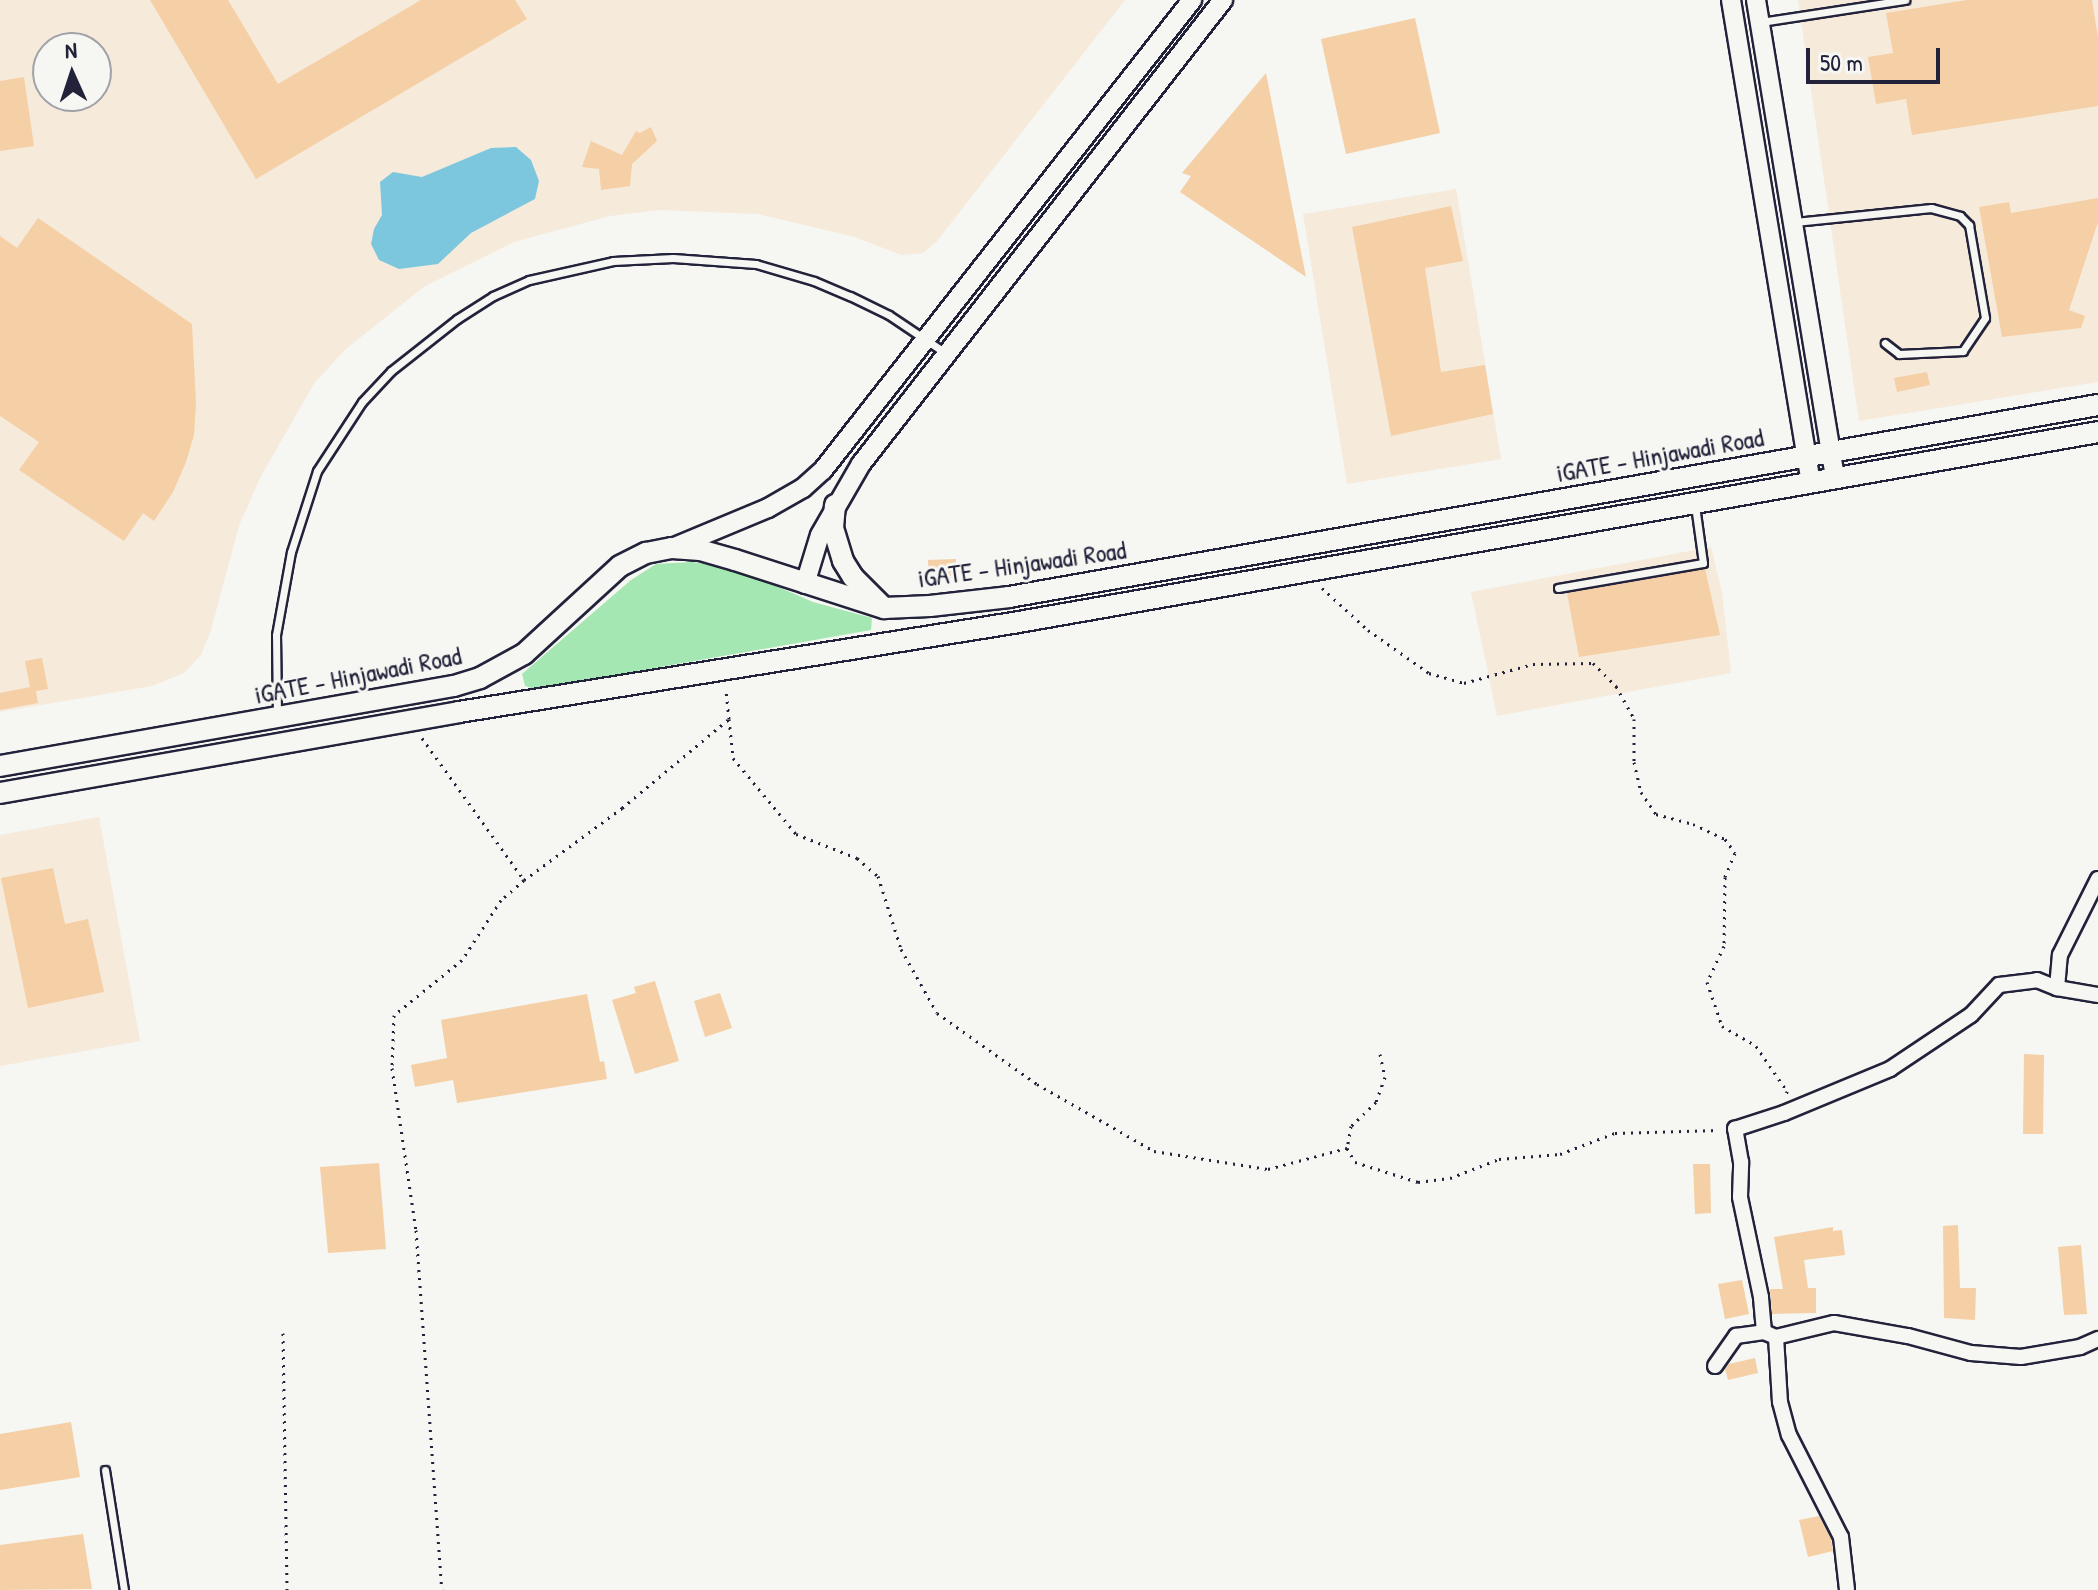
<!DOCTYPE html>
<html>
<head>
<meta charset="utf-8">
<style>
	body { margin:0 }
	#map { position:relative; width:2098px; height:1590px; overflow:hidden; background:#f6f6f2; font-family:"Patrick Hand",sans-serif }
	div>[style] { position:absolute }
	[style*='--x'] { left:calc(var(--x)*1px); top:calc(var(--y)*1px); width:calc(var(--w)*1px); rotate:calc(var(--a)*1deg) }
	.built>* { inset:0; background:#f6eadb }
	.green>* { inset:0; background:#a5e7b2 }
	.water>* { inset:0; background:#7dc7de }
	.building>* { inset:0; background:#f5cfa5 }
	.path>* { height:3px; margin-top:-1.5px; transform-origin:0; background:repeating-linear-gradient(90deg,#22223b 0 2px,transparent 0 8px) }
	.roads { filter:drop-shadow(2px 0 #22223b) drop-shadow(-2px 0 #22223b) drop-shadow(0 2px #22223b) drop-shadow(0 -2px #22223b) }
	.service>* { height:7px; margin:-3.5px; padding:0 3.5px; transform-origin:3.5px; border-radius:3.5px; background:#f6f6f2 }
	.minor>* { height:14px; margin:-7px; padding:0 7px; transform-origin:7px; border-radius:7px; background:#f6f6f2 }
	.tertiary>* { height:18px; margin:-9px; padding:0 9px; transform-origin:9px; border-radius:9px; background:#f6f6f2 }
	.secondary>* { height:20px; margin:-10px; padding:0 10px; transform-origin:10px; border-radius:10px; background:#f6f6f2 }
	span { translate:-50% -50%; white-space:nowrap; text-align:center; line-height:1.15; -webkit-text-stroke:6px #f6f6f2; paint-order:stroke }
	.street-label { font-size:26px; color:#22223b }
	.north { position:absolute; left:32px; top:32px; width:80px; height:80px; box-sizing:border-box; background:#f6f6f2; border:2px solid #a1a1a9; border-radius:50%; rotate:357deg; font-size:22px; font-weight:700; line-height:32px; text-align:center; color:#22223b }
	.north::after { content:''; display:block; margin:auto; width:28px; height:36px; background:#22223b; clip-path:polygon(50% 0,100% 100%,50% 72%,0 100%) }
	.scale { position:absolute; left:1806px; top:48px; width:134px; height:36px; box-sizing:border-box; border:4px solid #22223b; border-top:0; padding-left:10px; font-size:24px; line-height:28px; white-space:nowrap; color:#22223b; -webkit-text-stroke:6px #f6f6f2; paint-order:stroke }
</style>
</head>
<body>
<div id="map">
	<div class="built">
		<i style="clip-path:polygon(evenodd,0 0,1125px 0,937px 241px,923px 253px,901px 255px,855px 237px,758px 214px,659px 210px,610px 216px,514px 242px,425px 286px,347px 348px,315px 382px,260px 478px,239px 526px,211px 630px,201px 655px,184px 673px,152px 686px,0 712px,0 0,48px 48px,96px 48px,96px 96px,48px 96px,48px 48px)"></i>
		<i style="clip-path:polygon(1798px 0,2098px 0,2098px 382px,1859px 421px)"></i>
		<i style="clip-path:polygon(1456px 189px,1501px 459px,1347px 484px,1303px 214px)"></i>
		<i style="clip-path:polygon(1711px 547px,1722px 593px,1731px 673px,1497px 716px,1471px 592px)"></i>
		<i style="clip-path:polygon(99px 817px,140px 1041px,0 1066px,0 835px)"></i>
	</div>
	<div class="green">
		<i style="clip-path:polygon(692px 562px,734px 568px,813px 602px,872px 618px,871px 630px,535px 689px,525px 686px,522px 674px,631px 580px,656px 564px)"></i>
	</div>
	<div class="water">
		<i style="clip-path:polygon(516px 147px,531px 160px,539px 181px,535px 199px,471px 233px,438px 264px,399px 269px,379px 260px,371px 244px,374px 229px,382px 215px,380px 182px,393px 172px,422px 177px,491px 148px)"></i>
	</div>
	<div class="building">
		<i style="clip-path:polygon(150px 0,228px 0,278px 84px,421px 0,515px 0,527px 19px,256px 179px)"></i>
		<i style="clip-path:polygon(1967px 0,2092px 0,2098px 38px,2098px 106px,1912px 135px,1906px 99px,1876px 104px,1868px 57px,1893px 53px,1886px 13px)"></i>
		<i style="clip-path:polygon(1415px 18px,1440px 133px,1346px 154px,1321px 39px)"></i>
		<i style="clip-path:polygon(1266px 73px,1306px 277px,1180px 192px,1191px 176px,1182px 173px)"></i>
		<i style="clip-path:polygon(24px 77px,34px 146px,0 151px,0 81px)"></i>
		<i style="clip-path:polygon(651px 127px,657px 141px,632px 164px,630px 186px,601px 190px,599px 169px,582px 167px,591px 141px,622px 155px,636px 131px,640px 133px)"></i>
		<i style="clip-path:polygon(2098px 198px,2098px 222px,2069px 310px,2085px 316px,2081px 328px,2002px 337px,1979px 207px,2009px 202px,2011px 213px)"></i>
		<i style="clip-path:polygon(1451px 206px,1463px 261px,1425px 268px,1441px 372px,1485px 365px,1493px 414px,1391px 436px,1352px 227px)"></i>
		<i style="clip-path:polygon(38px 218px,192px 324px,196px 404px,194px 435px,186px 462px,173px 492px,154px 521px,143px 513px,124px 541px,19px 470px,39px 442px,0 416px,0 236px,17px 248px)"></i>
		<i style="clip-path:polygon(1927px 372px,1930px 385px,1897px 392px,1894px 378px)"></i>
		<i style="clip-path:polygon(956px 559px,956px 576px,929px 577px,928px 560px)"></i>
		<i style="clip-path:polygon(1705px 569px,1720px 635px,1579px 657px,1567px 593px)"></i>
		<i style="clip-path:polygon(42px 658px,48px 689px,36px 691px,38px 703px,0 710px,0 693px,30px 687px,25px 661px)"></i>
		<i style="clip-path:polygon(53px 868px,65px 924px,88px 919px,104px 992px,28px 1008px,1px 878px)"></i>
		<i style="clip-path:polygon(655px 981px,679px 1061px,635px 1074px,612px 1000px,636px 993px,634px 987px)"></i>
		<i style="clip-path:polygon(720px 993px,732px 1028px,705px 1037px,694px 1001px)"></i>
		<i style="clip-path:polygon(587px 994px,600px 1062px,604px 1061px,607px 1079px,457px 1103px,453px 1080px,415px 1087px,411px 1065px,447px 1058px,441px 1020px)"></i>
		<i style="clip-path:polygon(2024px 1054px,2044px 1055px,2043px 1134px,2023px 1134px)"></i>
		<i style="clip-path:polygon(379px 1163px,386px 1249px,328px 1253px,320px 1167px)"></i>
		<i style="clip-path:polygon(1693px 1164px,1710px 1164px,1711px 1213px,1695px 1214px)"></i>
		<i style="clip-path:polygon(1958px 1225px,1960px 1288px,1976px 1288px,1975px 1320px,1944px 1318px,1943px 1226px)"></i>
		<i style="clip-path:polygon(1833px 1227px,1833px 1231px,1842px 1230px,1845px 1255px,1804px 1260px,1808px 1288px,1816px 1288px,1816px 1313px,1772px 1314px,1770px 1289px,1783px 1289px,1774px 1237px)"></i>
		<i style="clip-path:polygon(2081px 1245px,2087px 1314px,2064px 1315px,2058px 1247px)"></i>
		<i style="clip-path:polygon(1742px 1280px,1749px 1314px,1725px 1319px,1718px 1284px)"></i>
		<i style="clip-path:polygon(1755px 1358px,1758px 1373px,1728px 1380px,1725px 1369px,1729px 1364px)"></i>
		<i style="clip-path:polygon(71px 1422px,80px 1477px,0 1490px,0 1434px)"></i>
		<i style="clip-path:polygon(1819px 1516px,1831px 1539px,1833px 1551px,1808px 1557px,1799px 1520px)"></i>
		<i style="clip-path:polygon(83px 1534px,92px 1589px,0 1590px,0 1545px)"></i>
	</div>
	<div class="path">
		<i style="--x:1322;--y:588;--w:62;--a:42.4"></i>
		<i style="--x:1368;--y:630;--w:75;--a:35.2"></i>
		<i style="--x:1429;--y:673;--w:36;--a:16"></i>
		<i style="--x:1464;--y:683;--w:72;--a:-15.4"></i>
		<i style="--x:1533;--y:664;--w:60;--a:-1"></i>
		<i style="--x:1593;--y:663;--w:33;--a:45"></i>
		<i style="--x:1616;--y:686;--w:38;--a:61"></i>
		<i style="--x:1634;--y:719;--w:43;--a:90"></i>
		<i style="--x:1634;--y:762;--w:31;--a:77"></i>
		<i style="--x:1641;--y:792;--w:27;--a:56"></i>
		<i style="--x:1656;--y:814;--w:38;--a:15"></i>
		<i style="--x:1693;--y:824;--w:35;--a:25"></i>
		<i style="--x:1725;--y:839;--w:17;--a:54"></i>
		<i style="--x:1735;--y:853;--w:26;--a:113"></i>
		<i style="--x:1725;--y:877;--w:69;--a:90.8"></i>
		<i style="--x:1724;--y:946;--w:40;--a:115"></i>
		<i style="--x:1707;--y:982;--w:46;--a:71.2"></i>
		<i style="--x:1722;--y:1026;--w:39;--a:30"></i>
		<i style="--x:1756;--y:1046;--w:55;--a:55.4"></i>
		<i style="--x:1787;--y:1091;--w:6;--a:99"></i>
		<i style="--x:729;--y:719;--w:39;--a:84"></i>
		<i style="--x:733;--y:758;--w:99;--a:50.3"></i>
		<i style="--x:796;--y:834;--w:66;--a:21.5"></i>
		<i style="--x:857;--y:858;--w:28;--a:41"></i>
		<i style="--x:878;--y:876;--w:77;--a:72.5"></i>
		<i style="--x:901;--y:949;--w:73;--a:60.6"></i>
		<i style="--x:937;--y:1013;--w:123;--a:35.4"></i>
		<i style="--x:1037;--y:1084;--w:135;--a:29.8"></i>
		<i style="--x:1154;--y:1151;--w:115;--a:9"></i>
		<i style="--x:1268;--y:1169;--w:82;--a:-14.9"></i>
		<i style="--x:422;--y:738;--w:175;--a:54.3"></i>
		<i style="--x:524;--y:880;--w:30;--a:139"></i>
		<i style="--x:501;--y:900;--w:72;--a:123"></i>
		<i style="--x:462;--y:960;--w:87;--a:141"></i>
		<i style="--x:394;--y:1015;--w:53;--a:92.2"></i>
		<i style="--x:392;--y:1068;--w:164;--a:81.6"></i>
		<i style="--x:416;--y:1230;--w:361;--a:85.9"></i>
		<i style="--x:524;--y:880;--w:122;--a:-36.3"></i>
		<i style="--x:622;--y:808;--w:139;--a:-39.8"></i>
		<i style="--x:729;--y:719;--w:31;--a:-96"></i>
		<i style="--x:1380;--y:1054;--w:24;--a:78"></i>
		<i style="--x:1385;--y:1077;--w:27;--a:110"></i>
		<i style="--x:1376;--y:1102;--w:35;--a:136"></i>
		<i style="--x:1351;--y:1126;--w:22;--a:100"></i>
		<i style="--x:1347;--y:1148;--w:16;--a:60"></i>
		<i style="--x:1355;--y:1162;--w:66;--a:17.6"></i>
		<i style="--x:1418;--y:1182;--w:32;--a:-7"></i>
		<i style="--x:1450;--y:1178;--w:53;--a:-21.2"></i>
		<i style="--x:1499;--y:1159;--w:61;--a:-4.7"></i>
		<i style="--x:1560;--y:1154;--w:59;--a:-20.9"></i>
		<i style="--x:1615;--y:1133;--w:104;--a:-1.7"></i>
		<i style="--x:283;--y:1333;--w:257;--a:89.1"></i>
	</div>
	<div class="roads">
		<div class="service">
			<i style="--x:1761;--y:22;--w:146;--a:-8.7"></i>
			<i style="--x:1795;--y:222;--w:137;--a:-5.9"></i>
			<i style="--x:1931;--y:208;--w:30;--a:15"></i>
			<i style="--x:1960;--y:216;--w:13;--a:45"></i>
			<i style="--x:1969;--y:225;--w:94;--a:80.2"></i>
			<i style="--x:1985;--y:318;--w:40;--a:124"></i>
			<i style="--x:1963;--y:351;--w:64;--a:177.3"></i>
			<i style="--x:1899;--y:354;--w:18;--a:-142"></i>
			<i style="--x:1558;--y:588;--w:147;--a:-9.8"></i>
			<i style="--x:1703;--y:563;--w:59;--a:-97.9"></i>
			<i style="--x:277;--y:715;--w:80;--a:-90.7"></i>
			<i style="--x:276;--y:635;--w:84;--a:-79.8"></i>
			<i style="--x:291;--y:552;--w:85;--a:-72.2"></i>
			<i style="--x:317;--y:471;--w:82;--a:-56.9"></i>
			<i style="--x:362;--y:402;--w:42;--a:-46.9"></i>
			<i style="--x:391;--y:371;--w:84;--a:-38.2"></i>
			<i style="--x:457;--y:319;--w:43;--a:-32.6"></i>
			<i style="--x:493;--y:296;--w:39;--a:-24"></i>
			<i style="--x:529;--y:280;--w:86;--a:-12.7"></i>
			<i style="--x:613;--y:261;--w:60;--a:-2.9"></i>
			<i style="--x:673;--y:258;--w:83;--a:4.1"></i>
			<i style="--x:756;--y:264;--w:60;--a:16.3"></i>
			<i style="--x:814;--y:281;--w:39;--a:23"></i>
			<i style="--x:850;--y:296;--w:43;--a:26"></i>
			<i style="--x:889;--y:315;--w:70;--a:33.9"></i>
			<i style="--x:105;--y:1470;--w:121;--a:81"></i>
		</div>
		<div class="minor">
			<i style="--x:2057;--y:988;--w:33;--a:-85"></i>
			<i style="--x:2060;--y:955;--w:85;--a:-63.4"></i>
			<i style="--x:1764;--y:1332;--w:35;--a:-95"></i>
			<i style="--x:1761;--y:1297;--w:102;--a:-101.9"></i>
			<i style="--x:1740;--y:1197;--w:35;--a:-88"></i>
			<i style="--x:1741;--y:1162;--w:34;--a:-100"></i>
			<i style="--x:1735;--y:1129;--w:52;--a:-18.1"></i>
			<i style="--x:1784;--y:1113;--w:115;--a:-22.5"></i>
			<i style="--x:1890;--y:1069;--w:97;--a:-33.7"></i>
			<i style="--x:1971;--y:1015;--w:41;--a:-47"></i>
			<i style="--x:1999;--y:985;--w:38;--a:-7"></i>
			<i style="--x:2037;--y:980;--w:22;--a:22"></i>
			<i style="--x:2057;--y:988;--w:42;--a:9.7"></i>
			<i style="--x:1776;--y:1337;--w:65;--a:86.5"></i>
			<i style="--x:1780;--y:1402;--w:34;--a:75"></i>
			<i style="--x:1789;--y:1435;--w:114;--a:63"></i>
			<i style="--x:1841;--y:1537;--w:53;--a:83.5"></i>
			<i style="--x:1715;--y:1366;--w:37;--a:-55"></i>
			<i style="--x:1736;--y:1336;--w:28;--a:-8"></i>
			<i style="--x:1764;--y:1332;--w:13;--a:23"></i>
			<i style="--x:1776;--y:1337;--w:60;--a:-13.6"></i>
			<i style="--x:1834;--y:1323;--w:75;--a:10"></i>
			<i style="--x:1908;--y:1336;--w:65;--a:15.1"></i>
			<i style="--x:1971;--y:1353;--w:50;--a:4.6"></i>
			<i style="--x:2021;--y:1357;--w:60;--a:-9.6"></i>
			<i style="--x:2080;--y:1347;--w:20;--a:-24"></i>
		</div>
		<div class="tertiary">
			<i style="--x:1731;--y:0;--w:489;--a:80.6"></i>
			<i style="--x:1756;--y:0;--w:484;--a:80.6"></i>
			<i style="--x:672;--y:548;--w:104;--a:-22.6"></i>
			<i style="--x:768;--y:508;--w:40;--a:-29.7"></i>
			<i style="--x:803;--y:488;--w:27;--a:-42"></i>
			<i style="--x:823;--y:470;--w:598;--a:-51.86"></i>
			<i style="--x:805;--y:584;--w:51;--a:-73"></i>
			<i style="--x:820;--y:535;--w:82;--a:-60"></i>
			<i style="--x:861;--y:464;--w:589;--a:-52.04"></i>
		</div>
		<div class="secondary">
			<i style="--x:835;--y:505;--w:23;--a:95"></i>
			<i style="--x:833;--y:528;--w:34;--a:73"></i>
			<i style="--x:843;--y:561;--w:19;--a:58"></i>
			<i style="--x:853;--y:577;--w:40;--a:45"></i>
			<i style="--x:0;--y:766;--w:461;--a:-10"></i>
			<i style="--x:454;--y:686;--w:27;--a:-17"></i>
			<i style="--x:480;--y:678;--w:50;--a:-28.6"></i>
			<i style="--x:524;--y:654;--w:130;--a:-42.5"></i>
			<i style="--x:620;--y:566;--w:29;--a:-27"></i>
			<i style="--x:646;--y:553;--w:26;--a:-11"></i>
			<i style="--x:672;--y:548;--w:28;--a:4"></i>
			<i style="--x:700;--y:550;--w:36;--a:16"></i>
			<i style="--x:735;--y:560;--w:157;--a:17.9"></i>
			<i style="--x:884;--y:608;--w:46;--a:-2.5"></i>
			<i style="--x:930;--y:606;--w:80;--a:-6.5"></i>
			<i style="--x:1009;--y:597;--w:1106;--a:-10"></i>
			<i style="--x:0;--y:793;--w:466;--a:-10"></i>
			<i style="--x:459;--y:712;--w:561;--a:-9.13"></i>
			<i style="--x:1013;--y:623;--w:1102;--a:-9.98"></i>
		</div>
	</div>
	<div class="street-label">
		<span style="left:1660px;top:455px;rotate:-10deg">iGATE - Hinjawadi Road</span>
		<span style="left:1022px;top:564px;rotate:-8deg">iGATE - Hinjawadi Road</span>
		<span style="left:358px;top:675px;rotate:-11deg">iGATE - Hinjawadi Road</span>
	</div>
	<div class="north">N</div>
	<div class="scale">50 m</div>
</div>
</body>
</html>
